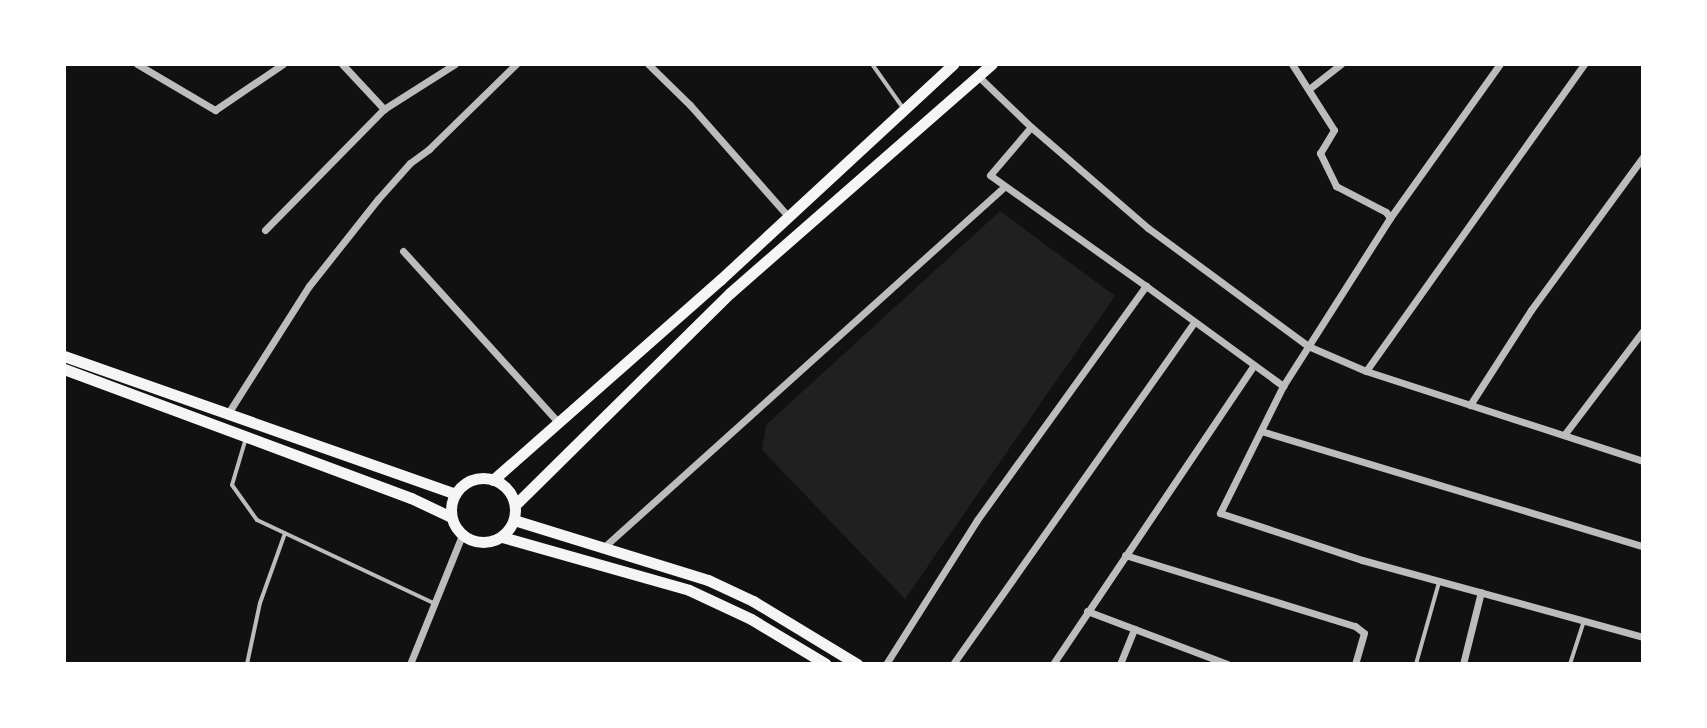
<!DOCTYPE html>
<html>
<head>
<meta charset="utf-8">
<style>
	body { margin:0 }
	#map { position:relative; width:1707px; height:728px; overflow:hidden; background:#111; font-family:"Nunito Sans",sans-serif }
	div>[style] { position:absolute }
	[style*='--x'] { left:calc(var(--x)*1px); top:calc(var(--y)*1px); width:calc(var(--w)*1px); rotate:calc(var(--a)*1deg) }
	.green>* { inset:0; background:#202020 }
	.service>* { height:4px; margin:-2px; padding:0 2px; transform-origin:2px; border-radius:2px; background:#bcbcbc }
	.minor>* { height:7px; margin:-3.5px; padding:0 3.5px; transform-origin:3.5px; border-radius:3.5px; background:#bcbcbc }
	.secondary>* { height:11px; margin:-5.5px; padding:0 5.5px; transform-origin:5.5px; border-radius:5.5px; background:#f5f5f5 }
	.secondary>.ring { margin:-5.5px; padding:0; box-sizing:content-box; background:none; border:11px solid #f5f5f5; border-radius:50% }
	span { translate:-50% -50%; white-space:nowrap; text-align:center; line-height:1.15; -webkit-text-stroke:7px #fff; paint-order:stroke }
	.frame { position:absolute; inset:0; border:66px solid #fff; pointer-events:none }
</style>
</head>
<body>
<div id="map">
	<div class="green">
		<i style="clip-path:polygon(1000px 211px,1115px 296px,905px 599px,762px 450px,766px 425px)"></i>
	</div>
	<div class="service">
		<i style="--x:872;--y:64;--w:54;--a:54.8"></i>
		<i style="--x:246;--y:438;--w:49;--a:106.6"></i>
		<i style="--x:232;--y:485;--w:43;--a:54.5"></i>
		<i style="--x:257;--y:520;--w:195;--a:25.2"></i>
		<i style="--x:247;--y:664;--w:62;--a:-78"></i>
		<i style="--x:260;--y:603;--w:74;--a:-70.3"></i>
		<i style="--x:1416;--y:664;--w:85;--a:-74.3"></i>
		<i style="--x:1570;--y:664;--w:45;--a:-72"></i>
	</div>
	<div class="minor">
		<i style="--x:137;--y:64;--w:91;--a:30.5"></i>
		<i style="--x:215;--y:110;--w:82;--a:-34.1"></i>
		<i style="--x:342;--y:64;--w:62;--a:47"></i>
		<i style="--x:648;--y:64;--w:59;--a:44.3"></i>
		<i style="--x:690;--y:105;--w:148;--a:48.6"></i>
		<i style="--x:1292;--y:64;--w:78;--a:57.5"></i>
		<i style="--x:1334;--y:130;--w:27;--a:121"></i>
		<i style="--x:1320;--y:153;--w:37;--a:64"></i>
		<i style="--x:1336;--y:186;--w:56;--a:27.5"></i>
		<i style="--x:1386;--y:212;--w:7;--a:56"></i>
		<i style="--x:1390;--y:218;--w:199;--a:122.5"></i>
		<i style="--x:1283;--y:386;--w:142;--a:116.4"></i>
		<i style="--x:1220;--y:513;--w:150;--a:18.3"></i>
		<i style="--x:1362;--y:560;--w:291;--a:15.3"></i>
		<i style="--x:978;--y:76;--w:74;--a:43.9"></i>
		<i style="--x:1031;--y:127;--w:155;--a:40.8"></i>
		<i style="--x:1148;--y:228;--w:199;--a:36.4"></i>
		<i style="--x:1308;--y:346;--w:63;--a:23.3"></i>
		<i style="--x:1366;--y:371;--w:291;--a:18"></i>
		<i style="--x:1309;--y:89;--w:41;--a:-38"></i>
		<i style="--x:1390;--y:218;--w:189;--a:-54.5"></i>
		<i style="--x:265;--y:230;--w:170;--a:-45.5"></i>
		<i style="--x:384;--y:109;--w:84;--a:-32.4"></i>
		<i style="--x:403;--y:251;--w:231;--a:47.8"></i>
		<i style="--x:1146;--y:286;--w:170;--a:36.1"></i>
		<i style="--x:1366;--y:371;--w:377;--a:-54.6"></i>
		<i style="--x:1470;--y:405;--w:113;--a:-57.3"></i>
		<i style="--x:1531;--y:310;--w:190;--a:-53.8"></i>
		<i style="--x:227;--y:415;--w:153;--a:-57.6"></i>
		<i style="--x:309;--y:286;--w:111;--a:-51.6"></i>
		<i style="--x:378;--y:199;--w:48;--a:-48.4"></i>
		<i style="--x:410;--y:163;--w:24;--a:-36"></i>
		<i style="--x:429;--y:149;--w:122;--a:-44.3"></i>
		<i style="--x:1261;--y:431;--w:399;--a:16.8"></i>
		<i style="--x:1564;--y:435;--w:131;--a:-52.8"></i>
		<i style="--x:604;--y:547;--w:538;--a:-41.99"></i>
		<i style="--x:1125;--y:555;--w:241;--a:17.2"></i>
		<i style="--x:1355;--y:626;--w:11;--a:38"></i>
		<i style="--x:1364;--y:633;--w:32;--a:106"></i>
		<i style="--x:1087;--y:611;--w:150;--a:20.7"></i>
		<i style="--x:410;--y:664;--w:139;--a:-68"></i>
		<i style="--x:886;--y:664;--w:170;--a:-57.7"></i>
		<i style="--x:977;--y:520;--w:289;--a:-54.2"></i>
		<i style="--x:1146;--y:286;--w:191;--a:-144.6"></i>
		<i style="--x:990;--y:175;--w:63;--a:-49.5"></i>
		<i style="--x:953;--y:664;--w:418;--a:-54.8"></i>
		<i style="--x:1053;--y:664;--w:360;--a:-56.1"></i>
		<i style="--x:1120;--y:664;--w:38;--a:-68"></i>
		<i style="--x:1463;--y:664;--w:74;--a:-76"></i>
	</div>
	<div class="secondary">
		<i style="--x:64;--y:356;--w:415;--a:19.4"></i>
		<i style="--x:64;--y:369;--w:370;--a:20.4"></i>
		<i style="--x:411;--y:498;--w:44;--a:25.4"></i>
		<i class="ring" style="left:451px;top:478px;width:53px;height:53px"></i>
		<i style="--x:493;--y:480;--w:303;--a:-41.4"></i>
		<i style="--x:720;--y:280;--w:318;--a:-42.8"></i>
		<i style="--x:515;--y:505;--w:302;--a:-44.6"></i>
		<i style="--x:730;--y:293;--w:348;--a:-41.2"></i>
		<i style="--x:514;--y:520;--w:203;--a:17.2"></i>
		<i style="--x:708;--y:580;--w:50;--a:25"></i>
		<i style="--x:753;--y:601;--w:122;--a:31.2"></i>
		<i style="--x:502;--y:537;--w:194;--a:15.8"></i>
		<i style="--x:689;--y:590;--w:68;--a:25.1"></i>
		<i style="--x:751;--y:619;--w:87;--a:31"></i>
	</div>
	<div class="frame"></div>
</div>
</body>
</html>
